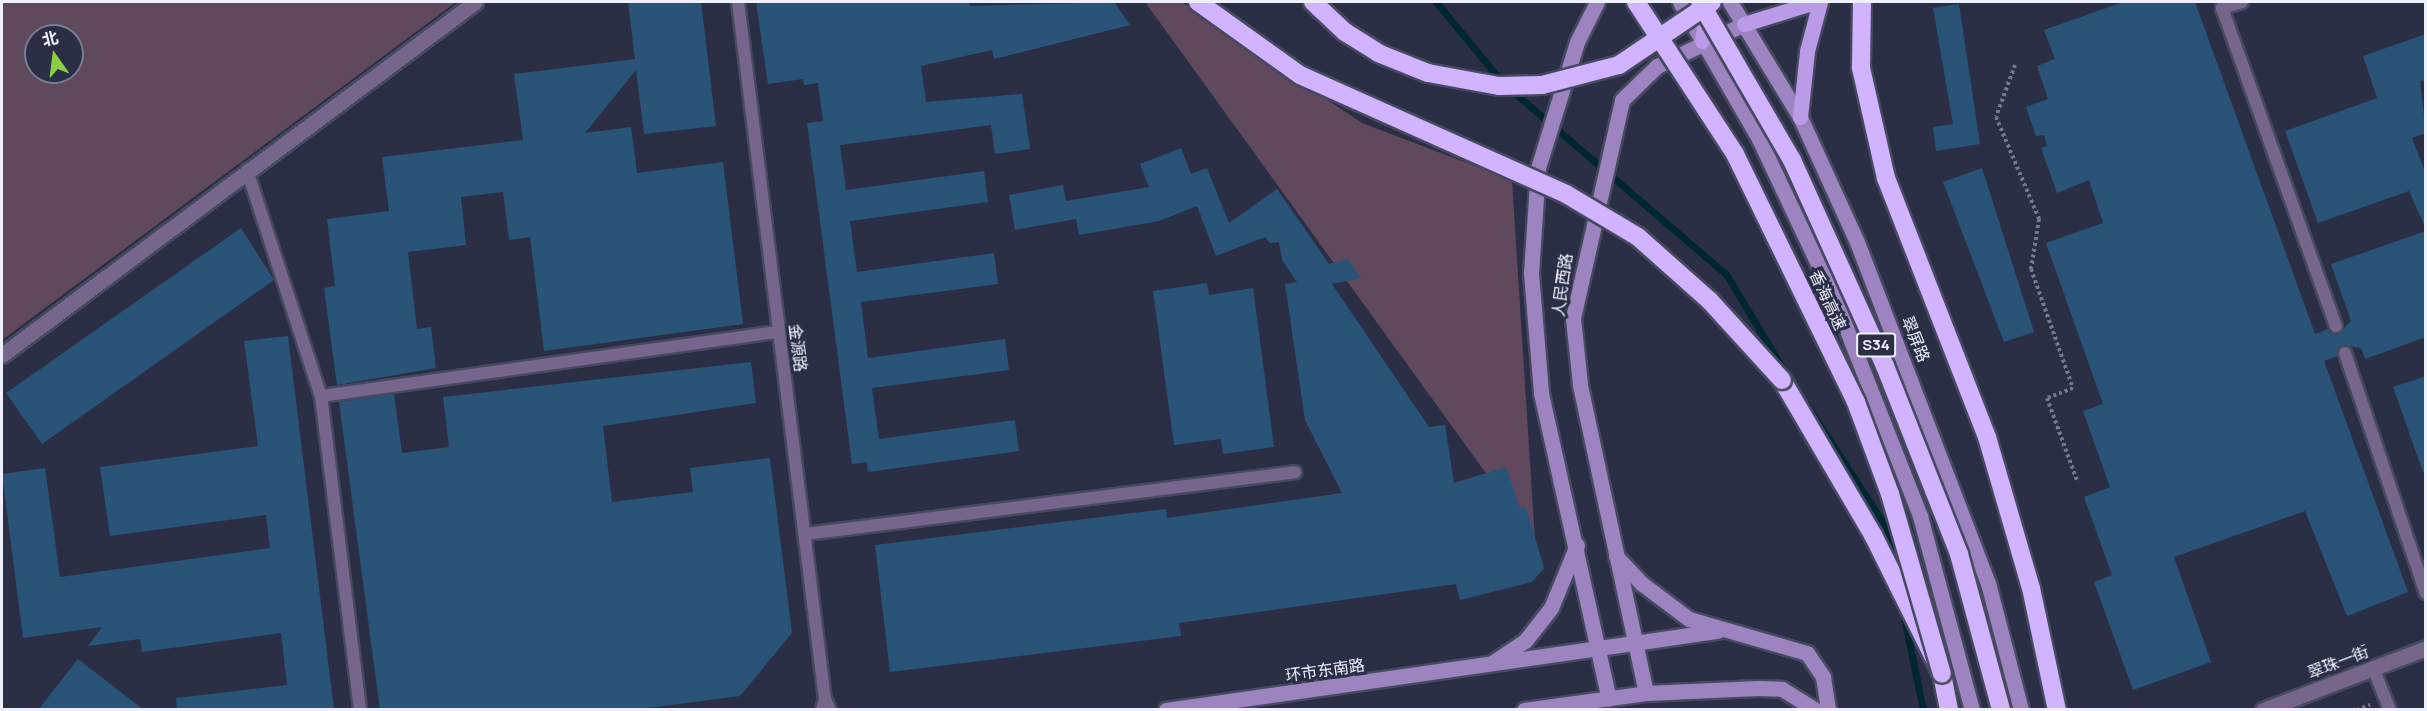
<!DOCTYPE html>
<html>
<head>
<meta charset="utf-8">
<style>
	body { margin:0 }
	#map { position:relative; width:2427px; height:711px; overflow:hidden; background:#2a2f46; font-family:Manrope,"Noto Sans SC",sans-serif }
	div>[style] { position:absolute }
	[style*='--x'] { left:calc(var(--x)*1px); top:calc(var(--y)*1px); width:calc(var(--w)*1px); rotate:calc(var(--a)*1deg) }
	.green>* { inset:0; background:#60485d }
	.stream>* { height:7px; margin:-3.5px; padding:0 3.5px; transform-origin:3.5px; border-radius:3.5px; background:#002630 }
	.building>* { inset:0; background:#295478 }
	.path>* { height:4px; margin-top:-2px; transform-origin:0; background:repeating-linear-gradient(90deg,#74788b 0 3px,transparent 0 6px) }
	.roads { filter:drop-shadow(2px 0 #454a60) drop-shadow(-2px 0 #454a60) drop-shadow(0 2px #454a60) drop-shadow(0 -2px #454a60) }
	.lane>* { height:12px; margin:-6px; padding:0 6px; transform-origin:6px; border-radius:6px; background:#76668c }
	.street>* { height:15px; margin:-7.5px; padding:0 7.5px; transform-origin:7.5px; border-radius:7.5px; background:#76668c }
	.secondary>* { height:15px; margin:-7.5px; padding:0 7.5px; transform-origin:7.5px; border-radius:7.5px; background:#9d83c0 }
	.primary>* { height:15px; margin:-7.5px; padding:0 7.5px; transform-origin:7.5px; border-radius:7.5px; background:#bb9ae8 }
	.highway>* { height:18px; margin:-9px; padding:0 9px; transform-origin:9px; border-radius:9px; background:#d2b3ff }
	.bridges { filter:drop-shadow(2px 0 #454a60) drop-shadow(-2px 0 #454a60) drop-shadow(0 2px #454a60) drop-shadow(0 -2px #454a60) }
	.highway-bridge>* { height:18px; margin:-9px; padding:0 9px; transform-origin:9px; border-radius:9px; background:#d2b3ff }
	span { translate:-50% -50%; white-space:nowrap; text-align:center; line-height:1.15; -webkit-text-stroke:6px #2a2f46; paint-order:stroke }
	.shield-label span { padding:2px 4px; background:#2a2f46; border:2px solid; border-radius:4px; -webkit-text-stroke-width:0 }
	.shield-label { font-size:15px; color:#eef1fd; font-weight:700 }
	.street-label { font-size:16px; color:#eef1fd }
	.frame { position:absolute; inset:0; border:3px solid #eef1fd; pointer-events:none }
	.north { position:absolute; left:24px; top:24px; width:60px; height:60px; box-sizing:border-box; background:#2a2f46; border:2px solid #787d8f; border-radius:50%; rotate:346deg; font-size:16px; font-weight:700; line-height:24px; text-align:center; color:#eef1fd }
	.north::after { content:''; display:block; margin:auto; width:21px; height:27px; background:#8cce45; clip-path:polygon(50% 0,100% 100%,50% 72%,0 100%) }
</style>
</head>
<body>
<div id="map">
	<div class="green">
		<i style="clip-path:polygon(evenodd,2px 2px,456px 2px,2px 340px,2px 2px,36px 36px,72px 36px,72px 72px,36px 72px,36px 36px)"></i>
		<i style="clip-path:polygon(1145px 2px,1182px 2px,1362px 123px,1512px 180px,1535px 541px)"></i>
	</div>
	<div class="stream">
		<i style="--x:1436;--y:2;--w:105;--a:50.4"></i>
		<i style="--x:1511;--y:90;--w:283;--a:40.6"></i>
		<i style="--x:1726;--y:274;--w:114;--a:59"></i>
		<i style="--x:1806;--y:404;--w:147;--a:57"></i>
		<i style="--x:1886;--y:527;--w:34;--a:78"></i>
		<i style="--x:1903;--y:612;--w:100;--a:78.5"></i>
	</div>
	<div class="building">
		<i style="clip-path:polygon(628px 2px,701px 2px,716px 126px,644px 134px,636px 70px,585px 133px,631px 127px,637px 173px,723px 162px,743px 324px,544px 351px,530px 237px,509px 240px,503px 192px,461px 197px,466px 245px,408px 252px,417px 329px,431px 327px,436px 368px,337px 385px,324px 288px,335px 286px,327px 219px,389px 211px,382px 157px,523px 140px,514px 74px,635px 59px)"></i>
		<i style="clip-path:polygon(756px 2px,969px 2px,970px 6px,1114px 2px,1130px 25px,994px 59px,992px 50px,921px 66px,926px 102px,1022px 94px,1030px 149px,995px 154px,991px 125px,840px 145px,846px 190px,984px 171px,988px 202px,850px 221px,857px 272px,994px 253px,998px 284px,861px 302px,868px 358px,1005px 339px,1009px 370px,872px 388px,879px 439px,1015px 420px,1019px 451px,868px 472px,867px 462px,852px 464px,807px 123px,823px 121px,818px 83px,804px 85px,803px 79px,768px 84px)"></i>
		<i style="clip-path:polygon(2123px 2px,2195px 2px,2315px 334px,2328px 329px,2338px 334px,2351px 321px,2331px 264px,2426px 231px,2426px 337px,2365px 359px,2361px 348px,2343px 345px,2337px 356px,2324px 361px,2408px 592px,2347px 616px,2305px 511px,2174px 557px,2211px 662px,2133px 690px,2094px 582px,2112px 575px,2084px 497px,2110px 487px,2083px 411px,2103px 404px,2046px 243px,2103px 223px,2089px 180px,2057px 193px,2041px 148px,2047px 146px,2044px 135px,2036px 136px,2026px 107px,2048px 99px,2037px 66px,2055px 59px,2044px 30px)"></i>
		<i style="clip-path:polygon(1959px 4px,1980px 144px,1936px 151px,1933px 127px,1953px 124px,1933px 8px)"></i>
		<i style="clip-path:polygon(2426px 34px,2426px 80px,2420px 81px,2426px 133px,2412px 138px,2426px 175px,2426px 229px,2409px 191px,2318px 223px,2285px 131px,2377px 98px,2363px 56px)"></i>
		<i style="clip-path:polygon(1181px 148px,1191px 174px,1207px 168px,1229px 223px,1277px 189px,1329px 264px,1348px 259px,1361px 278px,1332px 284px,1429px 427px,1445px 425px,1454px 483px,1506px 467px,1520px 508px,1526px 507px,1544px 568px,1532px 582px,1460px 600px,1456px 584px,1179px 623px,1181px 636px,890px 672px,875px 545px,1166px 509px,1167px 518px,1342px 493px,1305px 420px,1285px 284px,1297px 282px,1282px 260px,1279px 242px,1270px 243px,1265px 237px,1216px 256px,1197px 206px,1159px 221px,1079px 235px,1076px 219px,1015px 230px,1009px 195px,1063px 185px,1066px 201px,1149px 187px,1140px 164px)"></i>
		<i style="clip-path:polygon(1982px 168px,2034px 332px,2004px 342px,1943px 182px)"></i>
		<i style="clip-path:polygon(241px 228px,274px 280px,42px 444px,6px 393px)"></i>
		<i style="clip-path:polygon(1207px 283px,1209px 295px,1253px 288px,1274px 447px,1223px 454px,1221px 439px,1174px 445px,1153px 291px)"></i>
		<i style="clip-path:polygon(288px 336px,334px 710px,177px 710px,176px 698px,287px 685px,281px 633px,142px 652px,140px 639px,88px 646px,102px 627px,23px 638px,2px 474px,45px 468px,60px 577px,270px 548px,266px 515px,110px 536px,100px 467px,258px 446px,244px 341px)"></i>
		<i style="clip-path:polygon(751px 362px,756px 403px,603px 426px,612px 502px,693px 492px,690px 468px,770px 458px,792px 633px,740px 696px,633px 710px,380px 710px,339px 402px,394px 394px,402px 453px,449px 447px,443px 397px)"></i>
		<i style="clip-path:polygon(2426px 376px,2426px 471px,2423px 472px,2393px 387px)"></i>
		<i style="clip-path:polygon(78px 659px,144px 710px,38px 710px)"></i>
	</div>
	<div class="path">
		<i style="--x:2015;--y:65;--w:55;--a:110.1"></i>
		<i style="--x:1996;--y:117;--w:111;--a:67.1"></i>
		<i style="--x:2039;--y:219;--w:51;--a:99.1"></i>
		<i style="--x:2031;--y:269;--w:126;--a:70.6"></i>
		<i style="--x:2073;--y:388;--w:28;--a:159"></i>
		<i style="--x:2047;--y:398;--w:90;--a:70"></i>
		<i style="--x:2357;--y:710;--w:14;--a:-21"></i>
	</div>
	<div class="roads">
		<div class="lane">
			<i style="--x:738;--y:2;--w:702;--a:82.89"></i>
			<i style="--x:2242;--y:2;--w:21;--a:163"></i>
			<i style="--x:2222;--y:8;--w:338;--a:70.3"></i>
			<i style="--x:247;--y:170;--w:238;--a:71.9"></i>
			<i style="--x:321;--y:396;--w:462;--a:-8"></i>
			<i style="--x:2345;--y:353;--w:253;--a:71.4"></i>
			<i style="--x:321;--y:396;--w:316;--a:82.9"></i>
			<i style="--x:806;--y:534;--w:493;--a:-7.2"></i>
			<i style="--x:2373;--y:668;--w:45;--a:68"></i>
			<i style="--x:822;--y:710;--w:11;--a:-75"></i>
			<i style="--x:825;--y:699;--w:12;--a:66"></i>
		</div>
		<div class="street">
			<i style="--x:2;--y:355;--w:590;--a:-36.73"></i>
			<i style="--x:2263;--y:710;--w:174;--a:-20.8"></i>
		</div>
		<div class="secondary">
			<i style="--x:1597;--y:2;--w:45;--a:116.6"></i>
			<i style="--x:1577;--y:42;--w:132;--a:107.2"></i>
			<i style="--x:1538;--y:168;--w:105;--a:93.8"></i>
			<i style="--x:1531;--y:273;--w:120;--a:85.2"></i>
			<i style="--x:1541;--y:393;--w:313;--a:77.5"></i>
			<i style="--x:1680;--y:2;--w:158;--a:60"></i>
			<i style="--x:1759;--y:139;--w:178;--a:64.7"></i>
			<i style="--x:1835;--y:300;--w:232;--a:68.5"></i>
			<i style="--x:1920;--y:516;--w:201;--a:75"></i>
			<i style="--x:1730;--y:2;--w:135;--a:58.7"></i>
			<i style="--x:1800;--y:117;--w:137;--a:65.5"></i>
			<i style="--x:1857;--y:242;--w:365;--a:69"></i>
			<i style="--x:1988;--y:583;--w:131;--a:75.4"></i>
			<i style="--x:1616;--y:556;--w:37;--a:47"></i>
			<i style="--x:1641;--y:583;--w:60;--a:36.9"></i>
			<i style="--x:1689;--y:619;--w:123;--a:16.1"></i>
			<i style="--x:1807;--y:653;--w:29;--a:56"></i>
			<i style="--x:1823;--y:677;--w:33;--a:81"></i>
			<i style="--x:1492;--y:663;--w:40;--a:-34"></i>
			<i style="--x:1525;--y:641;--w:42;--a:-51.8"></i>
			<i style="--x:1551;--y:608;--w:68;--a:-67.6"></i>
			<i style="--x:1646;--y:693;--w:316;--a:-102.1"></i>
			<i style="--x:1580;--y:384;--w:66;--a:-96.1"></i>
			<i style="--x:1573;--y:318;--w:223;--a:-77.3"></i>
			<i style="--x:1622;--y:100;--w:49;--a:-44.2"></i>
			<i style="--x:1657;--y:66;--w:97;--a:-25.8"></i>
			<i style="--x:1166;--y:710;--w:557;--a:-8.16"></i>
			<i style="--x:1524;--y:710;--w:123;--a:-7.9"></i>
			<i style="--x:1646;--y:693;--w:112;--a:-2.6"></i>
			<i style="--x:1758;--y:688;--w:24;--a:2"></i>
			<i style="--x:1782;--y:689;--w:40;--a:32"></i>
		</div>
		<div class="primary">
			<i style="--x:1744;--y:24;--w:74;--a:-17.2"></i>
			<i style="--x:1702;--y:41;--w:34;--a:-82"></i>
			<i style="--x:1800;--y:117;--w:66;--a:-83.9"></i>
			<i style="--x:1807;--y:51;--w:51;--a:-75.1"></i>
		</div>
		<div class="highway">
			<i style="--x:1862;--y:2;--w:66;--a:90.9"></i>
			<i style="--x:1861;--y:68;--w:113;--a:77.2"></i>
			<i style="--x:1886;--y:178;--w:278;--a:68.7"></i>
			<i style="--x:1987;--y:437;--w:157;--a:73.8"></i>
			<i style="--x:2031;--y:588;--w:125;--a:78"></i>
			<i style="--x:1782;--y:380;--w:180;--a:59.6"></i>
			<i style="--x:1873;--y:535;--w:155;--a:63.6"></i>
			<i style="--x:1942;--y:674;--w:37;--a:79"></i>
		</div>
	</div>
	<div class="bridges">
		<div class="highway-bridge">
			<i style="--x:1198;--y:2;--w:125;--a:35.6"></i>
			<i style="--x:1300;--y:75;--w:291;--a:24.1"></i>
			<i style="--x:1566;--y:194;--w:84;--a:30.8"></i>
			<i style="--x:1638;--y:237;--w:96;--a:41.6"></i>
			<i style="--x:1710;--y:301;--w:107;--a:47.7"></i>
			<i style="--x:1313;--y:2;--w:44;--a:43.2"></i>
			<i style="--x:1345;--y:32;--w:39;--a:32"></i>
			<i style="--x:1378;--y:53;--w:54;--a:21.8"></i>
			<i style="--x:1428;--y:73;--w:72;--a:10.4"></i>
			<i style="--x:1499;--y:86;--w:43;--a:-1.3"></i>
			<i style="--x:1542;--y:85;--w:80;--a:-14.6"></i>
			<i style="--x:1619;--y:65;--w:112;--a:-34.1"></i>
			<i style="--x:1636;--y:2;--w:181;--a:56.9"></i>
			<i style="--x:1735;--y:154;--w:276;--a:64"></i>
			<i style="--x:1856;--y:402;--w:98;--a:69.7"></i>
			<i style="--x:1890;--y:494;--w:187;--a:73.9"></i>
			<i style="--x:1700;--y:2;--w:183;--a:59.8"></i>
			<i style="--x:1792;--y:160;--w:226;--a:65.7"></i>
			<i style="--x:1885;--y:366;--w:202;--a:68.5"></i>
			<i style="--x:1959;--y:554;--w:162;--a:74.9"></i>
		</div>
	</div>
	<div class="shield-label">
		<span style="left:1876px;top:345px">S34</span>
	</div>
	<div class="street-label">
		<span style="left:1562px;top:285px;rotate:-82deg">人民西路</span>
		<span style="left:1828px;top:300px;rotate:65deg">香海高速</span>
		<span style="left:1916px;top:339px;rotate:68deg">翠屏路</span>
		<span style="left:798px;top:348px;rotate:83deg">金源路</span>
		<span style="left:2338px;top:662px;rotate:-21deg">翠珠一街</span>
		<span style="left:1325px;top:670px;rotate:-8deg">环市东南路</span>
	</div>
	<div class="frame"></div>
	<div class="north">北</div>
</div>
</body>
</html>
